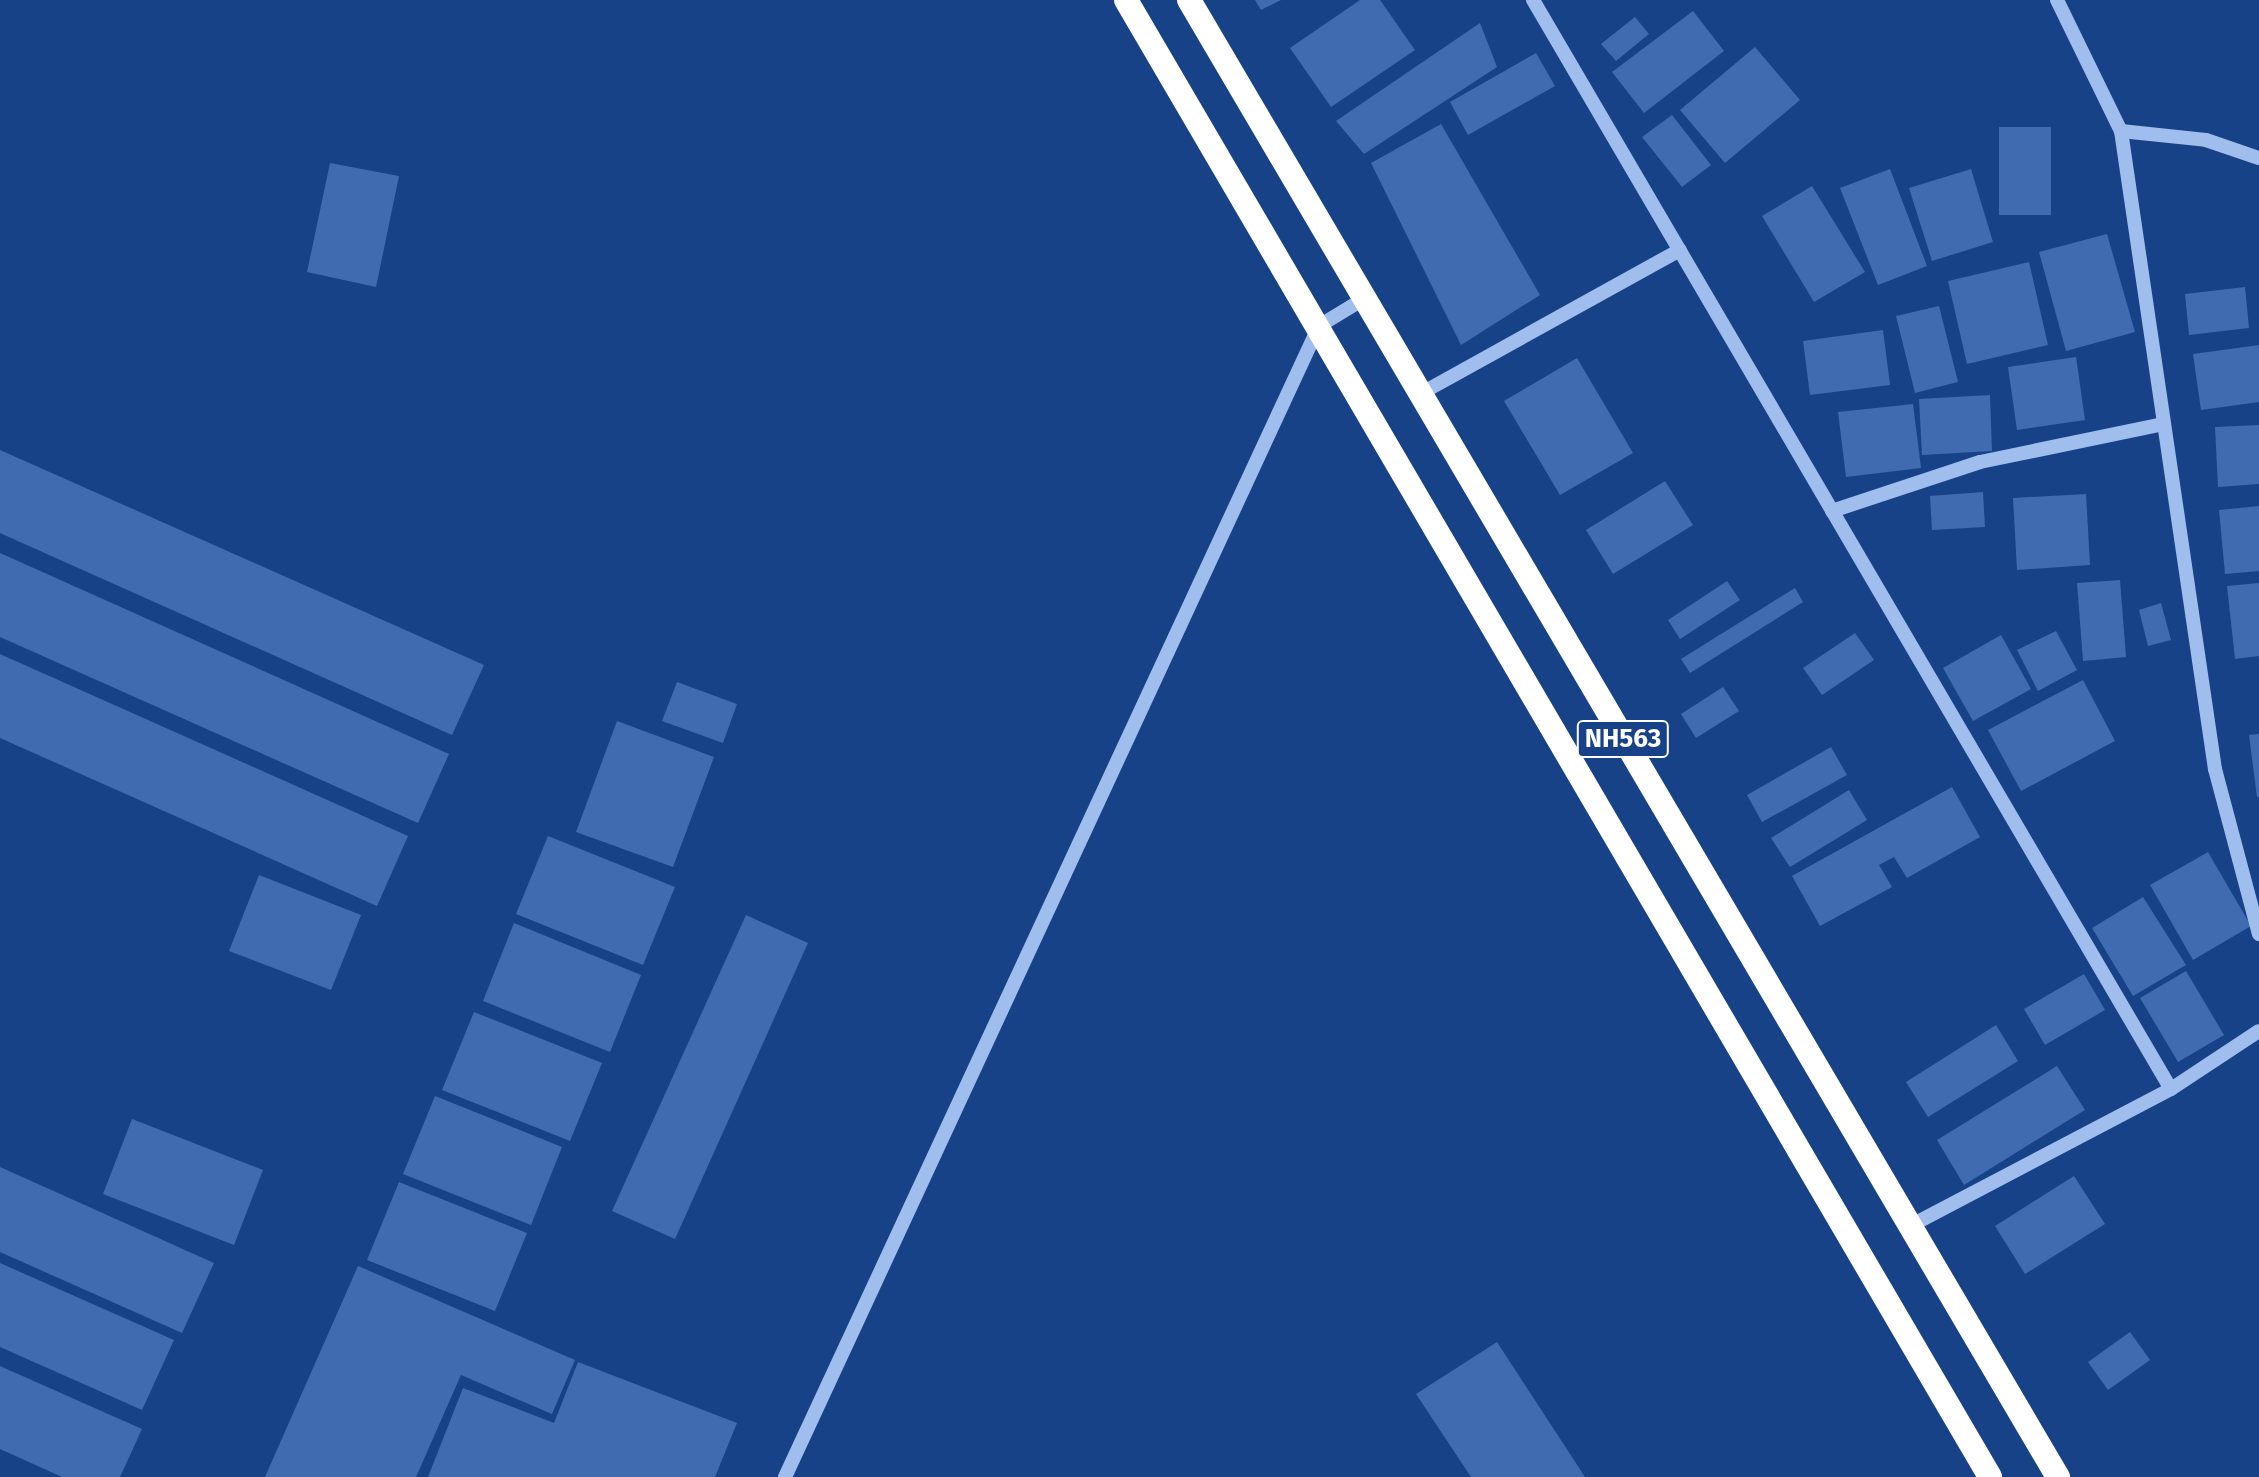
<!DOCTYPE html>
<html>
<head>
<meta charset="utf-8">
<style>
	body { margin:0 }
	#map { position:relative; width:2259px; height:1477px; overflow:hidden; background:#184287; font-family:"Fira Sans",sans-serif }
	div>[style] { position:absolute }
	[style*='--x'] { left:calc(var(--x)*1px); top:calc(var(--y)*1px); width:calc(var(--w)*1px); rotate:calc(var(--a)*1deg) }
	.building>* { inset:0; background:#406bb0 }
	.minor>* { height:14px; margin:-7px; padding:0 7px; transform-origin:7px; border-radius:7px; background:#9fbded }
	.highway>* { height:24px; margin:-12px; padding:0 12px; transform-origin:12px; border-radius:12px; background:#fff }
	span { translate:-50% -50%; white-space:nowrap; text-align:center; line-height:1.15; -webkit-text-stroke:7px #184287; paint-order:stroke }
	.shield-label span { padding:2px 6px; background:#184287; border:2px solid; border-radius:6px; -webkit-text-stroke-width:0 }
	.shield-label { font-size:26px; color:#fff; font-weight:700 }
</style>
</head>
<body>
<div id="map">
	<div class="building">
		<i style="clip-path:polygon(1255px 0,1281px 0,1261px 10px)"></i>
		<i style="clip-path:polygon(1360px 0,1380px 0,1415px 50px,1331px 107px,1290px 48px)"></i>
		<i style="clip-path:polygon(1693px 11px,1724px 51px,1644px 113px,1612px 72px)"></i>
		<i style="clip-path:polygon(1635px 17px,1649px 34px,1616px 61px,1601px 44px)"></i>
		<i style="clip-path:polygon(1480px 23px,1497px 67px,1364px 154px,1336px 121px)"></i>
		<i style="clip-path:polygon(1755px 47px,1800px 100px,1725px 163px,1680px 110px)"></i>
		<i style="clip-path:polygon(1536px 53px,1555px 86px,1468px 135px,1450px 102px)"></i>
		<i style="clip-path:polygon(1672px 115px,1711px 165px,1682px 187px,1642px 137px)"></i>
		<i style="clip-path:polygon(1441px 124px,1540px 295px,1461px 345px,1371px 163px)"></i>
		<i style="clip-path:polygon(1999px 127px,2051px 127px,2051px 215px,1999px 215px)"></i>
		<i style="clip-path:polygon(330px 163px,399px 176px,376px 287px,307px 272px)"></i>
		<i style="clip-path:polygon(1890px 169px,1927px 266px,1878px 285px,1840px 188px)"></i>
		<i style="clip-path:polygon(1971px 169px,1993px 242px,1932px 261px,1909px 188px)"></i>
		<i style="clip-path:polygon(1812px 186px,1865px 272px,1814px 302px,1762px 216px)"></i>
		<i style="clip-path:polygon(2107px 234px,2135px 332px,2066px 351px,2039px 252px)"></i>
		<i style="clip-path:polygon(2029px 262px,2048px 345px,1967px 364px,1948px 281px)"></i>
		<i style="clip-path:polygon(2245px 287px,2249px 328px,2189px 335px,2185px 294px)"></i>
		<i style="clip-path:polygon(1939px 306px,1958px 382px,1915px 393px,1896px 316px)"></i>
		<i style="clip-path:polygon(1883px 330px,1890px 385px,1810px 395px,1803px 341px)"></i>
		<i style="clip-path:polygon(2259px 345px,2259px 402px,2201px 410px,2193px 354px)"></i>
		<i style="clip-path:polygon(2076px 357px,2085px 420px,2017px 430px,2008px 367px)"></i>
		<i style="clip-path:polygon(1577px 358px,1633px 453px,1560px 495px,1504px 401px)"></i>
		<i style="clip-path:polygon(1990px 395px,1992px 451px,1922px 455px,1919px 399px)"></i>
		<i style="clip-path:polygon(1913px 404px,1921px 468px,1846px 477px,1838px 412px)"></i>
		<i style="clip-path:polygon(2259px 425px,2259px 484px,2218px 487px,2215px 427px)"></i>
		<i style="clip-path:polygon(0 450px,484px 665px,452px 735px,0 533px)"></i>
		<i style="clip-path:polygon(1665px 481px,1693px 525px,1613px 574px,1586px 530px)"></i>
		<i style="clip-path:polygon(1983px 492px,1985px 527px,1932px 530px,1930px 496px)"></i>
		<i style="clip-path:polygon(2086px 494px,2090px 565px,2017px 570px,2013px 498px)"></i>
		<i style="clip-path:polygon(2259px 506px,2259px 571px,2225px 574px,2219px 510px)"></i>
		<i style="clip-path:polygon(0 553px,449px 754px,418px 823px,0 637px)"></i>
		<i style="clip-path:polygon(2120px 580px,2126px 657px,2083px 661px,2077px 583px)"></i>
		<i style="clip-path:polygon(1727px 581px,1740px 600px,1680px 639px,1668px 620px)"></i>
		<i style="clip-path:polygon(2259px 583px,2259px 656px,2235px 659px,2227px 586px)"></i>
		<i style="clip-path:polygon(1795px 588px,1803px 602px,1690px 673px,1681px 659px)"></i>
		<i style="clip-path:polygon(2161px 603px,2171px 640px,2148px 646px,2139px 610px)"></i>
		<i style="clip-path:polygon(2056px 631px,2077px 670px,2038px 691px,2017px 650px)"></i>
		<i style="clip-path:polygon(1855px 633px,1874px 660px,1822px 695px,1803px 668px)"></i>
		<i style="clip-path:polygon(2001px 635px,2031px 689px,1973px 721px,1943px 668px)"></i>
		<i style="clip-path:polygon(0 654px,408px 836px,377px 906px,0 738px)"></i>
		<i style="clip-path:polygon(2083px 680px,2115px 741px,2021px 791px,1988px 730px)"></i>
		<i style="clip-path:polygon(677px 682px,737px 704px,723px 743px,662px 721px)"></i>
		<i style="clip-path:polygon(1723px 687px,1739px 711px,1696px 738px,1681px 714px)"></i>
		<i style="clip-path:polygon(617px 721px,714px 757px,673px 867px,576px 832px)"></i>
		<i style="clip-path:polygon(2259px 734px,2259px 797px,2257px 797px,2249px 735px)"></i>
		<i style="clip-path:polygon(1831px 747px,1847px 775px,1762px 822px,1747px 795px)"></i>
		<i style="clip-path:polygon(1952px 787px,1980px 837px,1907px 878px,1894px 857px,1879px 865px,1892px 887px,1820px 926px,1792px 876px)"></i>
		<i style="clip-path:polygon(1849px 790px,1867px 820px,1790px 867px,1771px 838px)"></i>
		<i style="clip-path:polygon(548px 836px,675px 887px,643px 965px,516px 914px)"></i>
		<i style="clip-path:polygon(2208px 852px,2251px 926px,2193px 960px,2150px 885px)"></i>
		<i style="clip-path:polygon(259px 875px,361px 915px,331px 990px,229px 951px)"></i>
		<i style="clip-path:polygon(2143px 897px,2186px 965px,2133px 996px,2092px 928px)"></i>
		<i style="clip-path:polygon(746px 915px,808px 943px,675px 1239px,612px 1211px)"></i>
		<i style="clip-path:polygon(514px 923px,641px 975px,610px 1052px,483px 1001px)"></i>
		<i style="clip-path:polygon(2186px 971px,2224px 1035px,2178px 1062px,2140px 998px)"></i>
		<i style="clip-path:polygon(2084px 974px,2105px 1010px,2045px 1045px,2024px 1009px)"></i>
		<i style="clip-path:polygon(474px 1012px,602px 1063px,570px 1141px,442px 1090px)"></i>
		<i style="clip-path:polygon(1996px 1025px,2018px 1061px,1928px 1117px,1906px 1082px)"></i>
		<i style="clip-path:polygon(2057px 1066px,2085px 1110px,1964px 1185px,1937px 1140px)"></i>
		<i style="clip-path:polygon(435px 1096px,562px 1147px,531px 1225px,403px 1174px)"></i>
		<i style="clip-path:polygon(132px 1119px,263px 1170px,234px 1245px,103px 1194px)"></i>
		<i style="clip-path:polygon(0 1167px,214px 1263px,182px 1333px,0 1252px)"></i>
		<i style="clip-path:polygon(2074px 1176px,2105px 1224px,2025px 1274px,1995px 1226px)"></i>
		<i style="clip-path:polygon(399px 1182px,527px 1233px,495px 1311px,367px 1260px)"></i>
		<i style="clip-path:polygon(0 1263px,174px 1340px,142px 1410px,0 1347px)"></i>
		<i style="clip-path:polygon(358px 1266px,575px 1360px,552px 1414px,461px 1375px,416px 1477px,265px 1477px)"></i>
		<i style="clip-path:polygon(2130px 1332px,2150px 1360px,2108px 1390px,2088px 1362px)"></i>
		<i style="clip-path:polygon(1497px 1342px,1585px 1477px,1471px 1477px,1416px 1394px)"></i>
		<i style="clip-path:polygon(578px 1362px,737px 1423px,715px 1477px,428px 1477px,463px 1388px,554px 1423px)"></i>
		<i style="clip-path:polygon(0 1366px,142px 1429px,120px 1477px,62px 1477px,0 1449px)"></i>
	</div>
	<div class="minor">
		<i style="--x:1533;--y:0;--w:1262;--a:59.64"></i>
		<i style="--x:2057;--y:0;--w:146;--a:64"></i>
		<i style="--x:2121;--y:131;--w:645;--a:81.62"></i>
		<i style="--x:2215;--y:769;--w:171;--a:75.1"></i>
		<i style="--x:2121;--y:131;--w:85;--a:6"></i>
		<i style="--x:2206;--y:140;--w:56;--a:18.8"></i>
		<i style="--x:1420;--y:394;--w:297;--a:-29"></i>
		<i style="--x:1832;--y:511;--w:156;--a:-18.3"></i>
		<i style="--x:1980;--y:462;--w:188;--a:-11.7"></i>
		<i style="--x:1910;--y:1226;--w:295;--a:-27.7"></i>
		<i style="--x:2171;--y:1089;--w:105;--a:-33.4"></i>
		<i style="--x:785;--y:1477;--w:1269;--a:-65.11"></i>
		<i style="--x:1319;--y:326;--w:54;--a:-31.3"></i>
	</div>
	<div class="highway">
		<i style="--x:1126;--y:0;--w:1711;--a:59.67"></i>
		<i style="--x:1189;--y:0;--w:1714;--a:59.53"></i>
	</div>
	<div class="shield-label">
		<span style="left:1623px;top:739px">NH563</span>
	</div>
</div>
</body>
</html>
